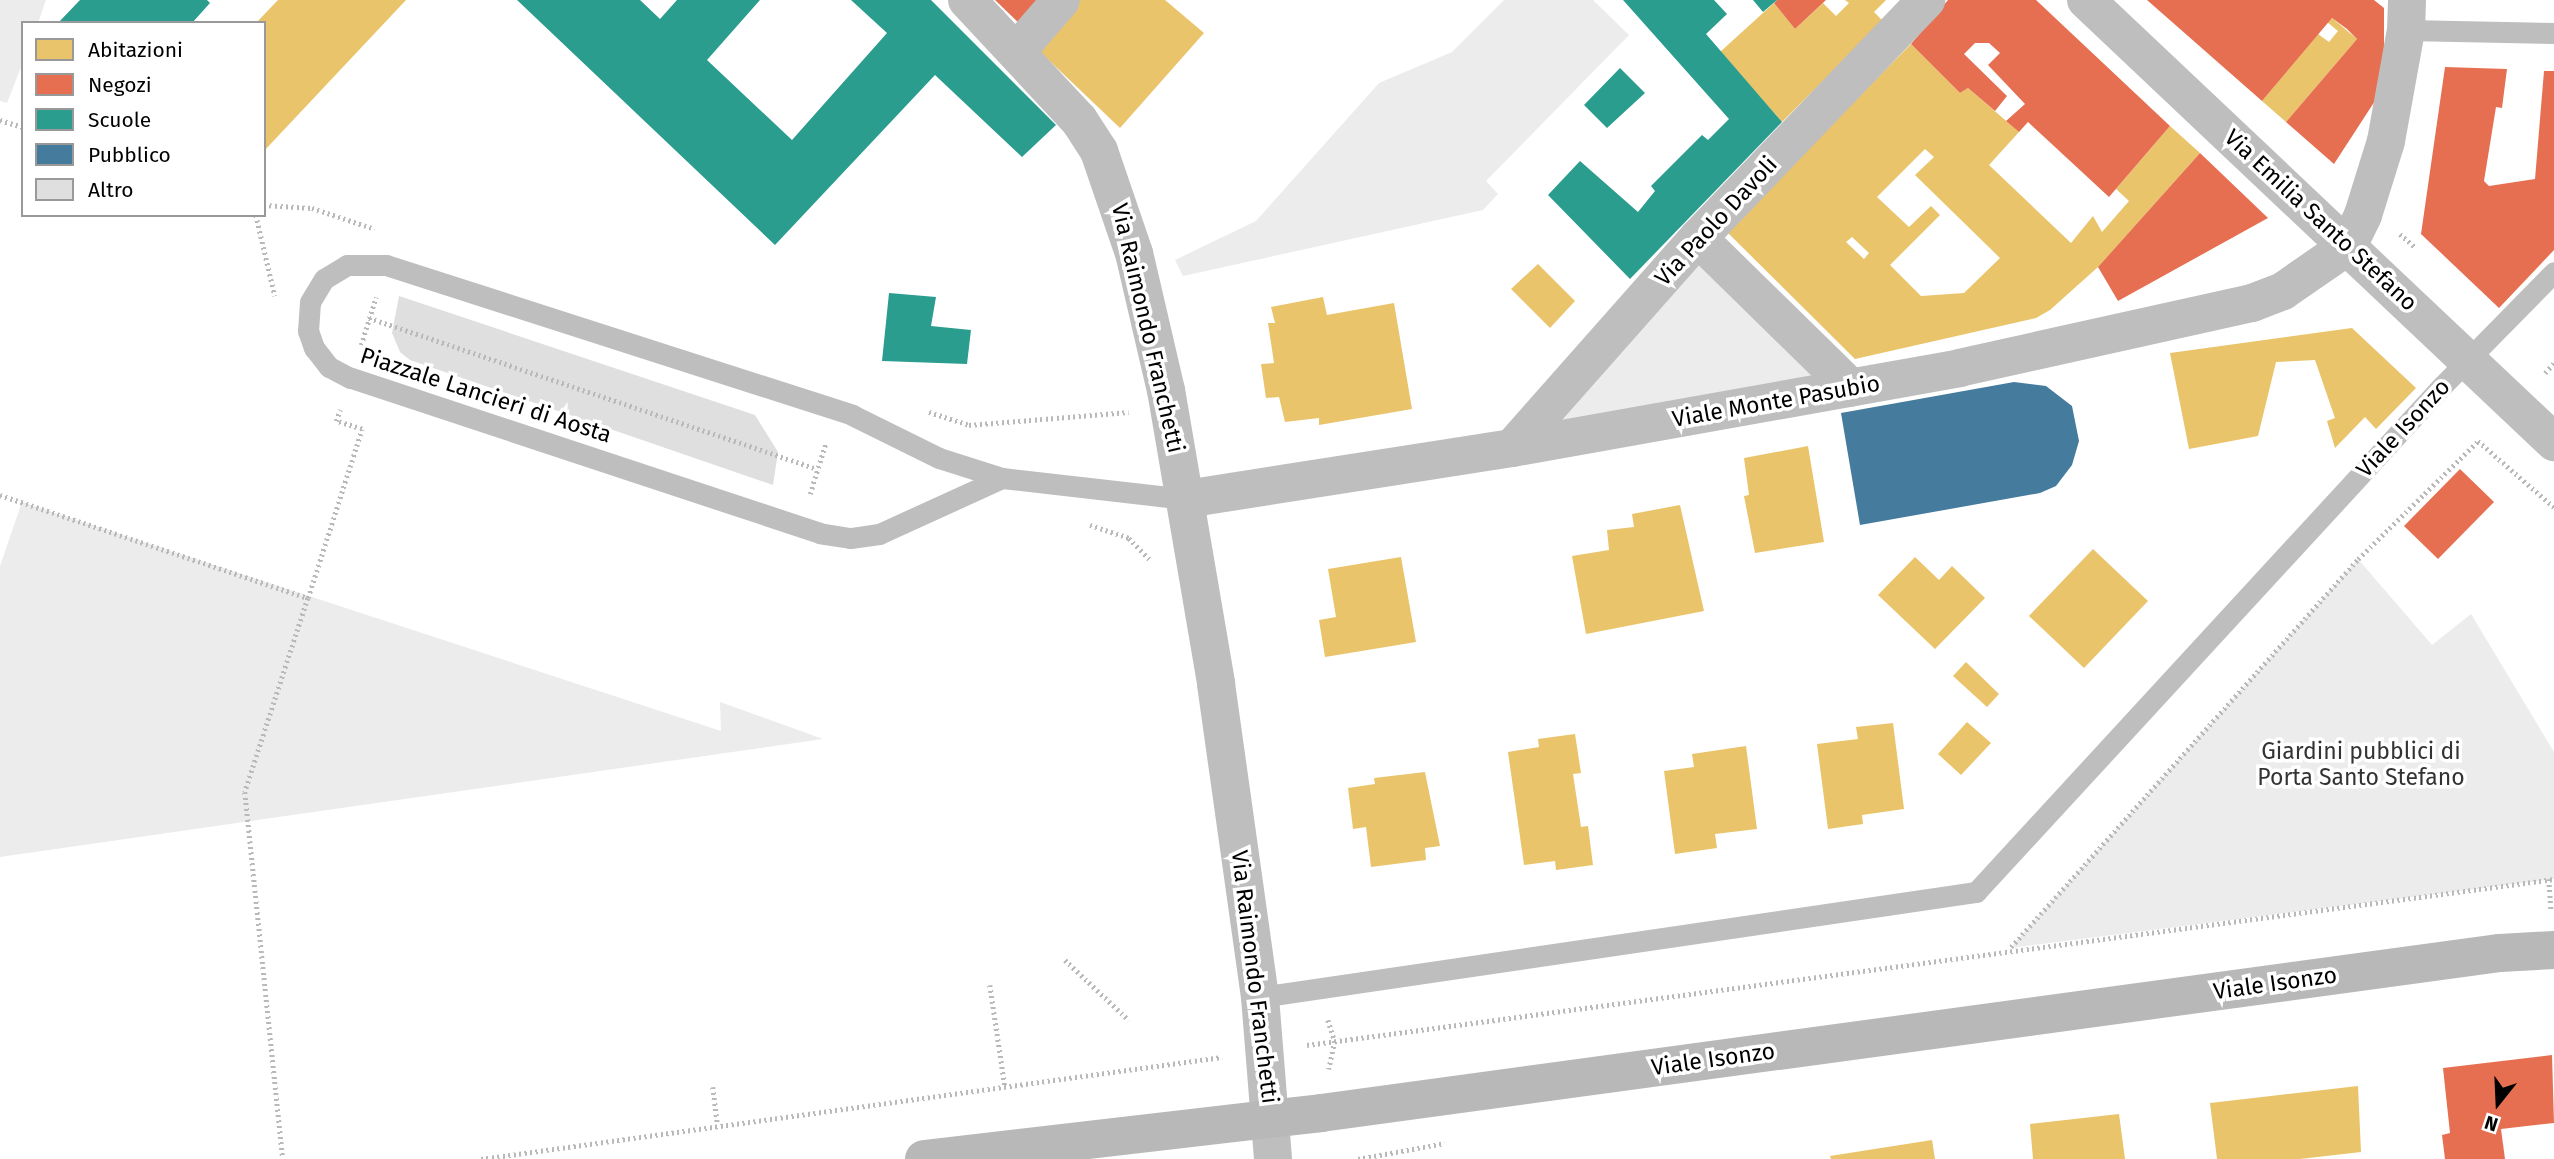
<!DOCTYPE html>
<html>
<head>
<meta charset="utf-8">
<style>
	body { margin:0 }
	#map { position:relative; width:2554px; height:1159px; overflow:hidden; background:#fff; font-family:"Fira Sans",sans-serif }
	div>[style] { position:absolute }
	[style*='--x'] { left:calc(var(--x)*1px); top:calc(var(--y)*1px); width:calc(var(--w)*1px); rotate:calc(var(--a)*1deg) }
	.green>* { inset:0; background:#ececec }
	.homes>* { inset:0; background:#e9c46a }
	.shops>* { inset:0; background:#e76f51 }
	.schools>* { inset:0; background:#2a9d8f }
	.public>* { inset:0; background:#457b9d }
	.building>* { inset:0; background:#dfdfdf }
	.path>* { height:4.5px; margin-top:-2.25px; transform-origin:0; background:repeating-linear-gradient(90deg,#b9b9b9 0 2px,transparent 0 5.5px) }
	.service>* { height:21px; margin:-10.5px; padding:0 10.5px; transform-origin:10.5px; border-radius:10.5px; background:#bebebe }
	.minor>* { height:38px; margin:-19px; padding:0 19px; transform-origin:19px; border-radius:19px; background:#bebebe }
	.tertiary>* { height:38px; margin:-19px; padding:0 19px; transform-origin:19px; border-radius:19px; background:#bebebe }
	.secondary>* { height:38px; margin:-19px; padding:0 19px; transform-origin:19px; border-radius:19px; background:#b8b8b8 }
	span { translate:-50% -50%; white-space:nowrap; text-align:center; line-height:1.15; -webkit-text-stroke:7px #fff; paint-order:stroke }
	.street-label { font-size:23px; color:#000 }
	.park-label { font-size:23px; color:#333 }
	.legend { position:absolute; left:21px; top:21px; width:245px; height:196px; box-sizing:border-box; background:#fff; border:2px solid #999; margin:0; padding:9px 12px; list-style:none; font-size:21px; color:#000 }
	.legend li { display:flex; align-items:center; gap:14px; height:35px }
	.legend b { width:35px; border:2px solid #999 }
	.north { position:absolute; left:2463px; top:1068px; width:70px; height:70px; -webkit-text-stroke:5px #fff; paint-order:stroke; rotate:198deg; font-size:19px; font-weight:700; line-height:28px; text-align:center; color:#000 }
	.north::after { content:''; display:block; margin:auto; width:24px; height:32px; background:#000; clip-path:polygon(50% 0,100% 100%,50% 72%,0 100%) }
</style>
</head>
<body>
<div id="map">
	<div class="green">
		<i style="clip-path:polygon(0 0,46px 0,38px 23px,23px 23px,23px 62px,7px 103px,0 101px)"></i>
		<i style="clip-path:polygon(1504px 0,1593px 0,1629px 35px,1486px 181px,1498px 194px,1483px 210px,1183px 276px,1175px 260px,1256px 221px,1379px 83px,1452px 52px)"></i>
		<i style="clip-path:polygon(1698px 238px,1851px 388px,1512px 448px)"></i>
		<i style="clip-path:polygon(22px 502px,721px 731px,720px 702px,823px 739px,0 857px,0 566px)"></i>
		<i style="clip-path:polygon(2358px 559px,2432px 645px,2471px 614px,2554px 752px,2554px 879px,2010px 948px)"></i>
	</div>
	<div class="homes">
		<i style="clip-path:polygon(278px 0,406px 0,264px 151px,264px 23px,256px 23px)"></i>
		<i style="clip-path:polygon(1077px 0,1165px 0,1204px 33px,1120px 128px,1036px 48px)"></i>
		<i style="clip-path:polygon(1845px 0,1886px 0,1874px 12px,1883px 21px,1782px 122px,1720px 52px,1774px 3px,1795px 29px,1823px 3px,1836px 16px,1849px 3px)"></i>
		<i style="clip-path:polygon(2332px 18px,2357px 39px,2286px 122px,2262px 101px,2318px 34px,2329px 42px,2338px 31px,2327px 22px)"></i>
		<i style="clip-path:polygon(evenodd,1911px 44px,1960px 93px,1968px 88px,2019px 132px,1989px 165px,2071px 243px,2093px 216px,2102px 232px,2129px 201px,2116px 189px,2170px 126px,2200px 153px,2098px 267px,2050px 310px,2036px 318px,1855px 359px,1726px 231px,1911px 44px,1925px 149px,1934px 157px,1915px 175px,2000px 258px,1964px 293px,1921px 296px,1890px 265px,1940px 215px,1931px 206px,1909px 227px,1877px 197px,1925px 149px,1911px 44px,1852px 237px,1869px 253px,1864px 259px,1846px 242px,1852px 237px)"></i>
		<i style="clip-path:polygon(1538px 264px,1575px 301px,1550px 328px,1511px 289px)"></i>
		<i style="clip-path:polygon(1323px 297px,1327px 315px,1394px 303px,1412px 409px,1319px 425px,1319px 418px,1285px 422px,1279px 397px,1266px 398px,1261px 364px,1274px 363px,1268px 323px,1275px 323px,1271px 307px)"></i>
		<i style="clip-path:polygon(2352px 328px,2416px 388px,2376px 429px,2365px 417px,2335px 448px,2327px 421px,2335px 418px,2315px 360px,2276px 362px,2258px 436px,2189px 449px,2170px 353px)"></i>
		<i style="clip-path:polygon(1808px 446px,1824px 542px,1755px 553px,1744px 496px,1749px 495px,1744px 458px)"></i>
		<i style="clip-path:polygon(1680px 505px,1704px 611px,1586px 634px,1572px 556px,1609px 550px,1607px 530px,1634px 527px,1632px 514px)"></i>
		<i style="clip-path:polygon(2093px 549px,2148px 601px,2084px 668px,2029px 616px)"></i>
		<i style="clip-path:polygon(1401px 557px,1416px 642px,1325px 657px,1319px 620px,1336px 617px,1328px 569px)"></i>
		<i style="clip-path:polygon(1915px 557px,1939px 580px,1952px 566px,1985px 598px,1935px 649px,1878px 595px)"></i>
		<i style="clip-path:polygon(1966px 662px,1999px 694px,1987px 707px,1953px 676px)"></i>
		<i style="clip-path:polygon(1967px 722px,1991px 743px,1961px 775px,1938px 754px)"></i>
		<i style="clip-path:polygon(1893px 723px,1904px 809px,1862px 815px,1863px 824px,1828px 829px,1817px 744px,1858px 739px,1856px 727px)"></i>
		<i style="clip-path:polygon(1575px 734px,1581px 773px,1573px 774px,1581px 827px,1588px 826px,1593px 865px,1556px 870px,1555px 861px,1524px 865px,1508px 752px,1539px 747px,1538px 739px)"></i>
		<i style="clip-path:polygon(1746px 746px,1757px 829px,1715px 834px,1717px 848px,1675px 854px,1664px 771px,1694px 767px,1692px 754px)"></i>
		<i style="clip-path:polygon(1425px 772px,1440px 846px,1425px 848px,1426px 860px,1371px 867px,1366px 827px,1353px 829px,1348px 788px,1375px 784px,1374px 778px)"></i>
		<i style="clip-path:polygon(2358px 1086px,2361px 1152px,2300px 1159px,2217px 1159px,2210px 1103px)"></i>
		<i style="clip-path:polygon(2119px 1114px,2125px 1159px,2033px 1159px,2030px 1124px)"></i>
		<i style="clip-path:polygon(1932px 1140px,1935px 1159px,1831px 1159px,1830px 1156px)"></i>
	</div>
	<div class="shops">
		<i style="clip-path:polygon(995px 0,1045px 0,1022px 26px)"></i>
		<i style="clip-path:polygon(1777px 0,1826px 0,1795px 29px,1774px 3px)"></i>
		<i style="clip-path:polygon(1948px 0,2036px 0,2170px 126px,2109px 197px,2028px 122px,2019px 132px,2006px 121px,2025px 104px,1988px 65px,2000px 53px,1989px 43px,1975px 43px,1964px 54px,2007px 96px,1995px 111px,1968px 88px,1960px 93px,1911px 44px)"></i>
		<i style="clip-path:polygon(2147px 0,2374px 0,2384px 8px,2384px 87px,2334px 164px,2286px 122px,2357px 39px,2347px 29px,2332px 18px,2262px 101px)"></i>
		<i style="clip-path:polygon(2445px 67px,2507px 69px,2502px 108px,2496px 107px,2484px 181px,2489px 186px,2535px 179px,2544px 71px,2554px 71px,2554px 250px,2499px 308px,2421px 234px)"></i>
		<i style="clip-path:polygon(2200px 153px,2268px 218px,2118px 301px,2098px 267px)"></i>
		<i style="clip-path:polygon(2460px 469px,2494px 502px,2438px 559px,2404px 526px)"></i>
		<i style="clip-path:polygon(2552px 1055px,2554px 1123px,2501px 1129px,2505px 1159px,2445px 1159px,2442px 1135px,2450px 1133px,2443px 1068px)"></i>
	</div>
	<div class="schools">
		<i style="clip-path:polygon(80px 0,207px 0,210px 3px,192px 23px,58px 23px)"></i>
		<i style="clip-path:polygon(517px 0,640px 0,660px 19px,677px 0,760px 0,707px 60px,792px 140px,887px 33px,851px 0,931px 0,1056px 125px,1022px 157px,935px 75px,775px 245px)"></i>
		<i style="clip-path:polygon(1623px 0,1714px 0,1727px 14px,1706px 34px,1782px 122px,1630px 279px,1548px 195px,1580px 161px,1638px 212px,1655px 191px,1651px 186px,1702px 135px,1708px 140px,1729px 119px)"></i>
		<i style="clip-path:polygon(1753px 0,1777px 0,1763px 12px)"></i>
		<i style="clip-path:polygon(1620px 68px,1645px 93px,1607px 128px,1584px 105px)"></i>
		<i style="clip-path:polygon(889px 293px,936px 297px,931px 326px,971px 330px,967px 364px,882px 361px)"></i>
	</div>
	<div class="public">
		<i style="clip-path:polygon(2014px 382px,2046px 386px,2072px 406px,2079px 441px,2072px 465px,2056px 486px,2040px 493px,1860px 525px,1841px 413px)"></i>
	</div>
	<div class="building">
		<i style="clip-path:polygon(399px 296px,755px 415px,778px 452px,773px 485px,410px 360px,400px 352px,392px 333px)"></i>
	</div>
	<div class="path">
		<i style="--x:0;--y:120;--w:24;--a:17"></i>
		<i style="--x:264;--y:205;--w:48;--a:3.6"></i>
		<i style="--x:312;--y:208;--w:66;--a:18.4"></i>
		<i style="--x:256;--y:215;--w:83;--a:76.8"></i>
		<i style="--x:2400;--y:234;--w:20;--a:41"></i>
		<i style="--x:369;--y:318;--w:473;--a:18.6"></i>
		<i style="--x:361;--y:345;--w:50;--a:-72.6"></i>
		<i style="--x:2545;--y:373;--w:13;--a:-48"></i>
		<i style="--x:929;--y:412;--w:42;--a:18"></i>
		<i style="--x:969;--y:425;--w:160;--a:-4.7"></i>
		<i style="--x:810;--y:494;--w:54;--a:-72.9"></i>
		<i style="--x:0;--y:495;--w:325;--a:18.5"></i>
		<i style="--x:308;--y:598;--w:204;--a:108"></i>
		<i style="--x:245;--y:792;--w:369;--a:84.1"></i>
		<i style="--x:1090;--y:525;--w:41;--a:18.4"></i>
		<i style="--x:1129;--y:538;--w:30;--a:46"></i>
		<i style="--x:308;--y:598;--w:177;--a:-72.3"></i>
		<i style="--x:362;--y:429;--w:27;--a:-163"></i>
		<i style="--x:336;--y:421;--w:12;--a:-70"></i>
		<i style="--x:2549;--y:879;--w:31;--a:86"></i>
		<i style="--x:2011;--y:947;--w:521;--a:-48.19"></i>
		<i style="--x:2358;--y:559;--w:168;--a:-44.5"></i>
		<i style="--x:2478;--y:441;--w:101;--a:41"></i>
		<i style="--x:1065;--y:960;--w:88;--a:43.2"></i>
		<i style="--x:990;--y:985;--w:103;--a:81.6"></i>
		<i style="--x:1328;--y:1020;--w:22;--a:72"></i>
		<i style="--x:1335;--y:1041;--w:29;--a:102"></i>
		<i style="--x:1307;--y:1045;--w:1258;--a:-7.58"></i>
		<i style="--x:713;--y:1087;--w:38;--a:83"></i>
		<i style="--x:481;--y:1159;--w:748;--a:-7.84"></i>
		<i style="--x:1358;--y:1159;--w:88;--a:-10.4"></i>
	</div>
	<div class="service">
		<i style="--x:2406;--y:30;--w:148;--a:1.2"></i>
		<i style="--x:1002;--y:478;--w:135;--a:155.5"></i>
		<i style="--x:879;--y:534;--w:29;--a:172"></i>
		<i style="--x:850;--y:538;--w:30;--a:-171"></i>
		<i style="--x:820;--y:533;--w:495;--a:-161.7"></i>
		<i style="--x:350;--y:378;--w:24;--a:-152"></i>
		<i style="--x:329;--y:367;--w:24;--a:-128"></i>
		<i style="--x:314;--y:348;--w:18;--a:-109"></i>
		<i style="--x:308;--y:331;--w:29;--a:-86"></i>
		<i style="--x:310;--y:302;--w:27;--a:-59"></i>
		<i style="--x:324;--y:279;--w:27;--a:-31"></i>
		<i style="--x:347;--y:265;--w:39;--a:0"></i>
		<i style="--x:386;--y:265;--w:490;--a:17.8"></i>
		<i style="--x:852;--y:415;--w:97;--a:26.3"></i>
		<i style="--x:939;--y:458;--w:66;--a:17.6"></i>
		<i style="--x:1002;--y:478;--w:185;--a:6.5"></i>
		<i style="--x:1260;--y:997;--w:724;--a:-8.34"></i>
		<i style="--x:1976;--y:892;--w:689;--a:-47.35"></i>
		<i style="--x:2443;--y:385;--w:158;--a:-45.5"></i>
	</div>
	<div class="minor">
		<i style="--x:967;--y:0;--w:164;--a:47"></i>
		<i style="--x:1079;--y:120;--w:37;--a:57"></i>
		<i style="--x:1099;--y:151;--w:108;--a:71.1"></i>
		<i style="--x:1134;--y:253;--w:141;--a:76.9"></i>
		<i style="--x:1166;--y:390;--w:298;--a:80.3"></i>
		<i style="--x:1216;--y:684;--w:316;--a:82"></i>
		<i style="--x:1260;--y:997;--w:163;--a:85.4"></i>
		<i style="--x:1017;--y:51;--w:67;--a:-49.2"></i>
		<i style="--x:1698;--y:238;--w:214;--a:44.4"></i>
		<i style="--x:1512;--y:448;--w:281;--a:-48.5"></i>
		<i style="--x:1698;--y:238;--w:330;--a:-46.2"></i>
		<i style="--x:1186;--y:499;--w:330;--a:-8.9"></i>
		<i style="--x:1512;--y:448;--w:454;--a:-10.1"></i>
		<i style="--x:1959;--y:368;--w:300;--a:-12.5"></i>
		<i style="--x:2252;--y:303;--w:33;--a:-21"></i>
		<i style="--x:2283;--y:291;--w:79;--a:-34.7"></i>
		<i style="--x:2348;--y:246;--w:34;--a:-64"></i>
		<i style="--x:2363;--y:215;--w:77;--a:-72.7"></i>
		<i style="--x:2386;--y:141;--w:113;--a:-79.8"></i>
		<i style="--x:2406;--y:30;--w:30;--a:-88"></i>
	</div>
	<div class="tertiary">
		<i style="--x:2086;--y:0;--w:644;--a:43.36"></i>
	</div>
	<div class="secondary">
		<i style="--x:924;--y:1159;--w:400;--a:-6.6"></i>
		<i style="--x:1321;--y:1113;--w:1190;--a:-7.73"></i>
		<i style="--x:2500;--y:953;--w:54;--a:-3.2"></i>
	</div>
	<div class="street-label">
		<span style="left:2321px;top:220px;rotate:43deg">Via Emilia Santo Stefano</span>
		<span style="left:1716px;top:221px;rotate:-47deg">Via Paolo Davoli</span>
		<span style="left:1148px;top:328px;rotate:77deg">Via Raimondo Franchetti</span>
		<span style="left:486px;top:395px;rotate:18deg">Piazzale Lancieri di Aosta</span>
		<span style="left:1776px;top:401px;rotate:-10deg">Viale Monte Pasubio</span>
		<span style="left:2403px;top:428px;rotate:-47deg">Viale Isonzo</span>
		<span style="left:1255px;top:977px;rotate:83deg">Via Raimondo Franchetti</span>
		<span style="left:2275px;top:983px;rotate:-8deg">Viale Isonzo</span>
		<span style="left:1713px;top:1059px;rotate:-8deg">Viale Isonzo</span>
	</div>
	<div class="park-label">
		<span style="left:2361px;top:764px">Giardini pubblici di<br>Porta Santo Stefano</span>
	</div>
	<ul class="legend">
	<li><b style="height:19px;background:#e9c46a"></b>Abitazioni</li>
	<li><b style="height:19px;background:#e76f51"></b>Negozi</li>
	<li><b style="height:19px;background:#2a9d8f"></b>Scuole</li>
	<li><b style="height:19px;background:#457b9d"></b>Pubblico</li>
	<li><b style="height:19px;background:#dfdfdf"></b>Altro</li>
	</ul>
	<div class="north">N</div>
</div>
</body>
</html>
